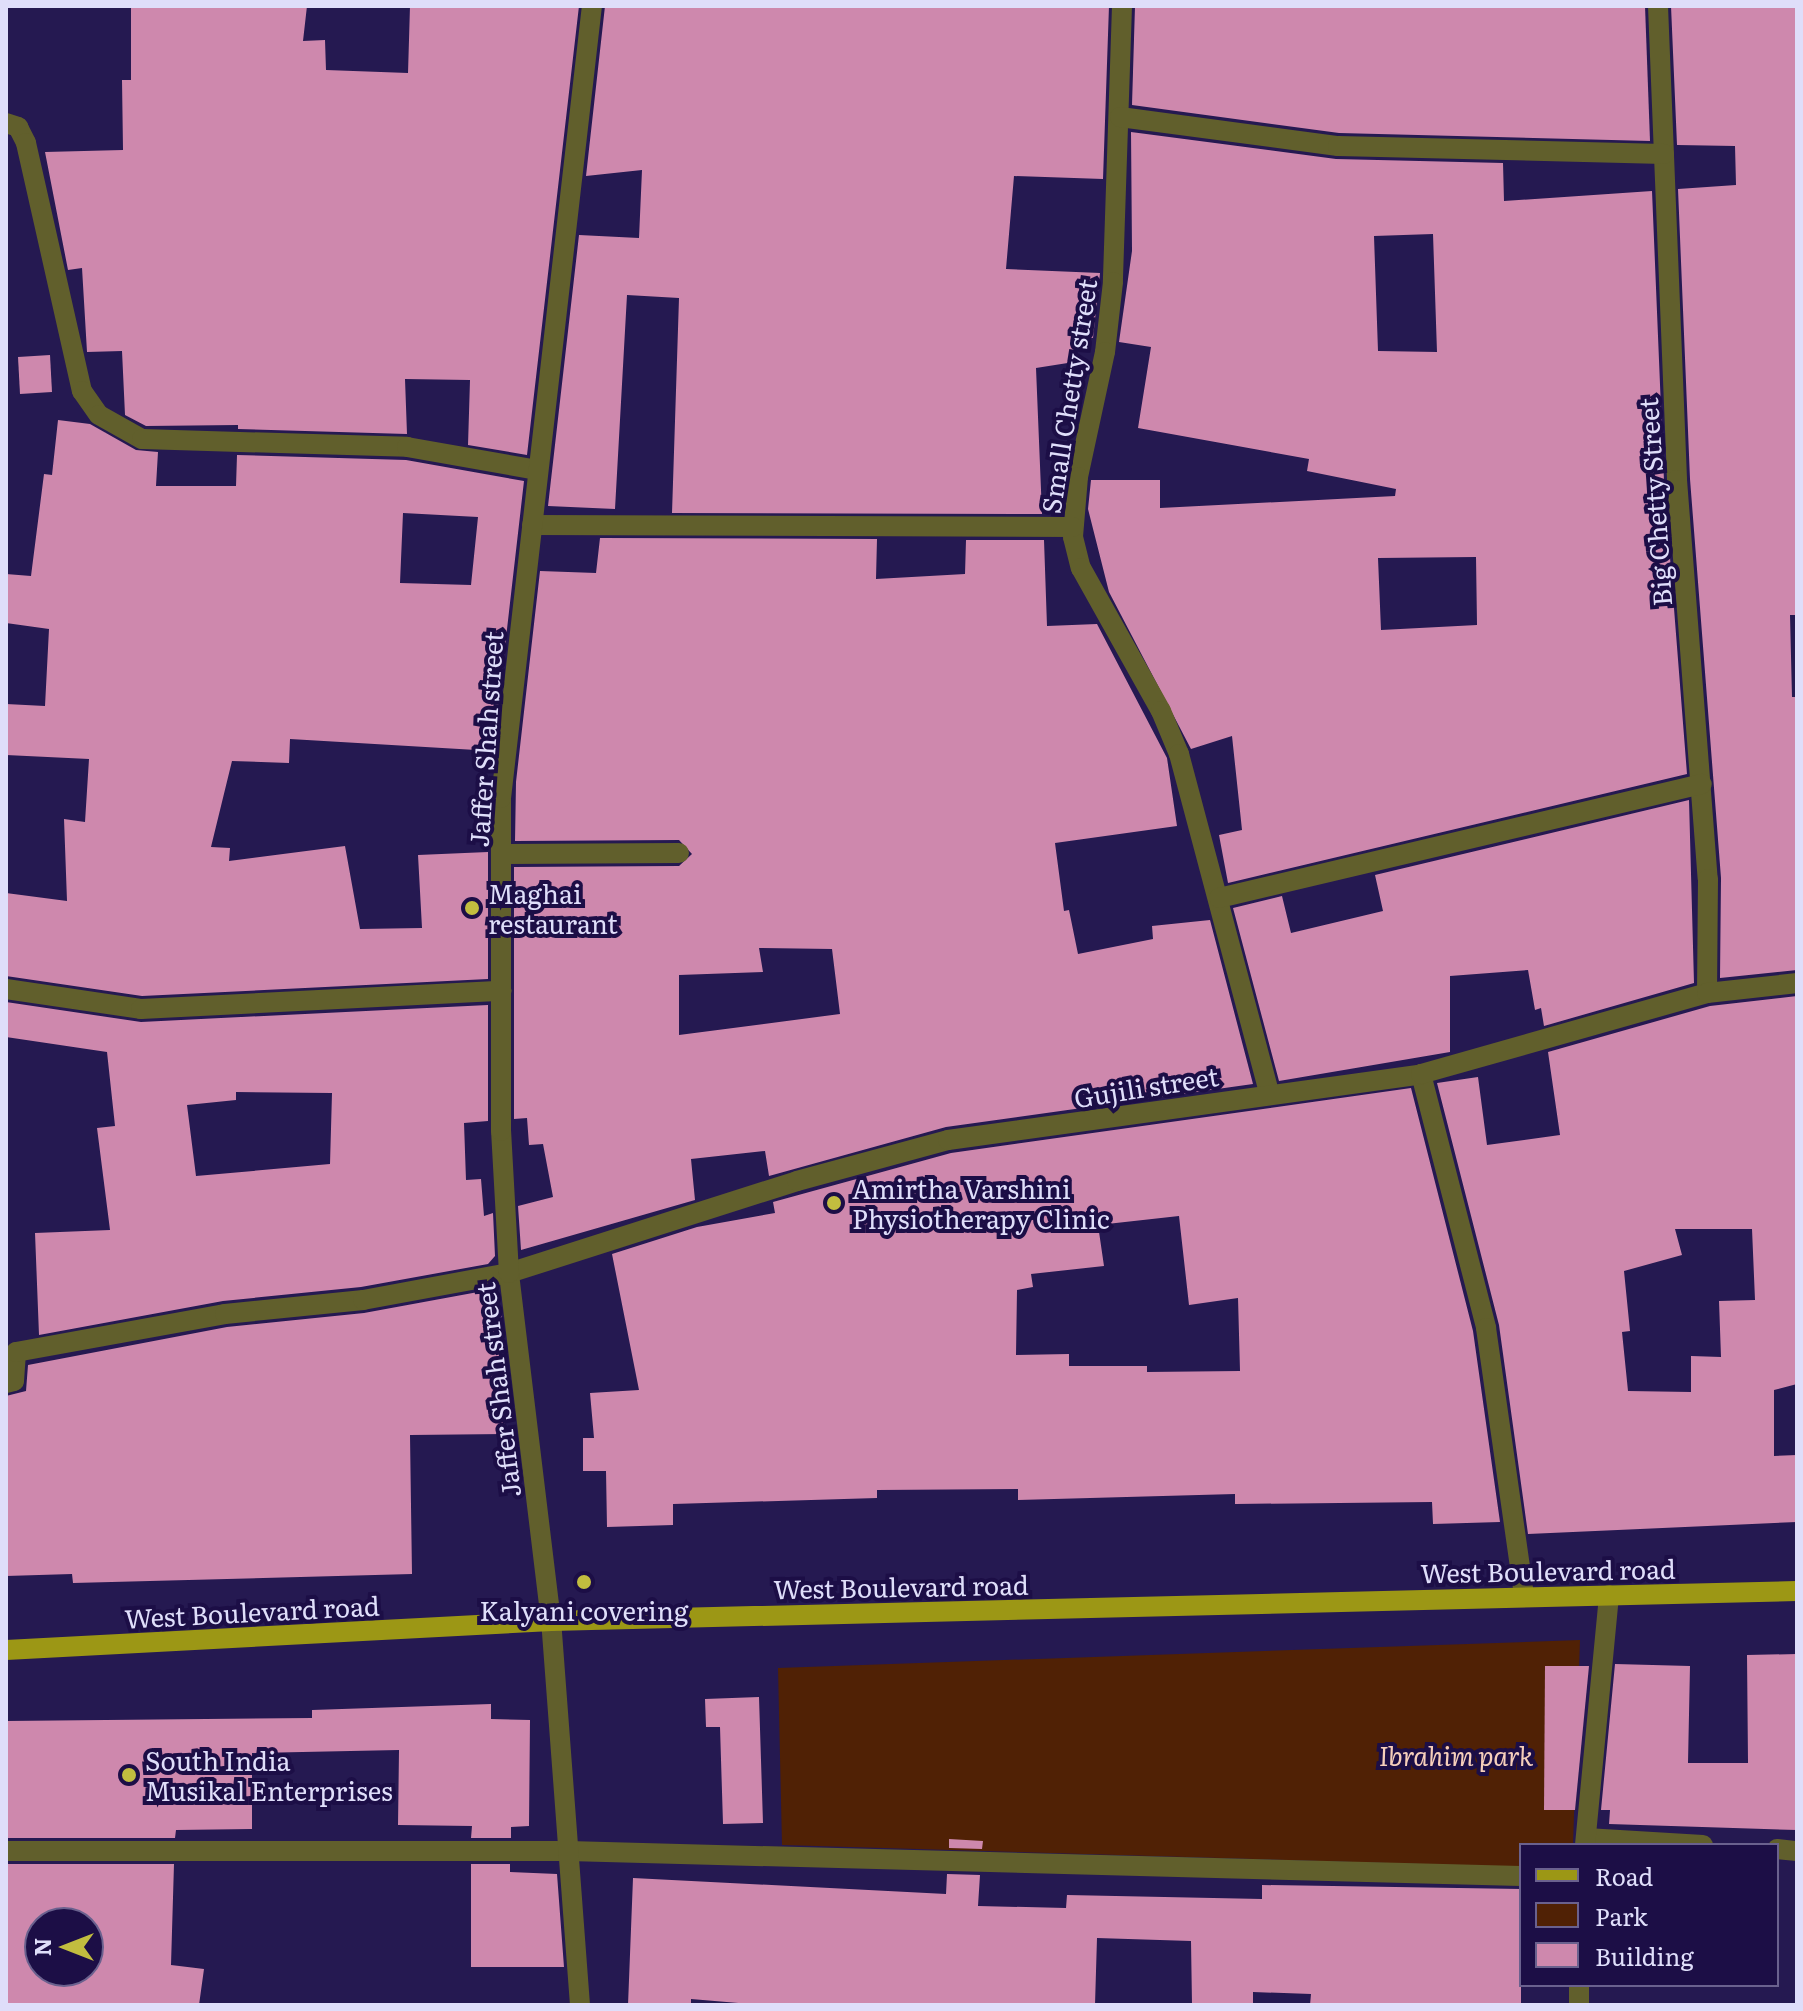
<!DOCTYPE html>
<html>
<head>
<meta charset="utf-8">
<style>
	body { margin:0 }
	#map { position:relative; width:1803px; height:2011px; overflow:hidden; background:#251951; font-family:Literata,serif }
	div>[style] { position:absolute }
	[style*='--x'] { left:calc(var(--x)*1px); top:calc(var(--y)*1px); width:calc(var(--w)*1px); rotate:calc(var(--a)*1deg) }
	.green>* { inset:0; background:#502105 }
	.building>* { inset:0; background:#ce88ad }
	.minor>* { height:20px; margin:-10px; padding:0 10px; transform-origin:10px; border-radius:10px; background:#615f2c }
	.major>* { height:20px; margin:-10px; padding:0 10px; transform-origin:10px; border-radius:10px; background:#9c9715 }
	.dots>* { width:22px; height:22px; translate:-50% -50%; box-sizing:border-box; border:4px solid #1c0e46; border-radius:50% }
	span { translate:-50% -50%; white-space:nowrap; text-align:center; line-height:1.15; -webkit-text-stroke:8px #1c0e46; paint-order:stroke }
	.street-label { font-size:26px; color:#dfdefa }
	.poi-label { font-size:26px; color:#dfdefa }
	.left { translate:0 -50%; text-align:left }
	.park-label { font-size:26px; color:#f6cfbb; font-style:italic }
	.frame { position:absolute; inset:0; border:8px solid #dfdefa; pointer-events:none }
	.legend { position:absolute; left:1519px; top:1843px; width:260px; height:144px; box-sizing:border-box; background:#1c0e46; border:2px solid #6a618e; margin:0; padding:10px 14px; list-style:none; font-size:24px; color:#dfdefa }
	.legend li { display:flex; align-items:center; gap:16px; height:40px }
	.legend b { width:40px; border:2px solid #6a618e }
	.north { position:absolute; left:24px; top:1907px; width:80px; height:80px; box-sizing:border-box; background:#1c0e46; border:2px solid #6a618e; border-radius:50%; rotate:270deg; font-size:22px; font-weight:700; line-height:32px; text-align:center; color:#dfdefa }
	.north::after { content:''; display:block; margin:auto; width:28px; height:36px; background:#c2bd3f; clip-path:polygon(50% 0,100% 100%,50% 72%,0 100%) }
</style>
</head>
<body>
<div id="map">
	<div class="green">
		<i style="clip-path:polygon(1580px 1640px,1573px 1845px,1521px 1845px,1521px 1867px,782px 1845px,778px 1668px)"></i>
	</div>
	<div class="building">
		<i style="clip-path:polygon(131px 6px,307px 6px,303px 41px,325px 40px,326px 70px,408px 73px,410px 6px,579px 6px,527px 455px,468px 445px,470px 380px,405px 379px,407px 434px,238px 429px,238px 425px,146px 426px,125px 415px,122px 351px,87px 352px,82px 268px,68px 270px,45px 152px,123px 150px,122px 80px,131px 80px)"></i>
		<i style="clip-path:polygon(605px 6px,1109px 6px,1103px 179px,1014px 176px,1006px 269px,1100px 273px,1093px 338px,1076px 336px,1074px 362px,1036px 368px,1042px 514px,672px 513px,679px 298px,627px 295px,615px 509px,548px 506px,579px 235px,639px 238px,642px 170px,586px 176px)"></i>
		<i style="clip-path:polygon(1135px 6px,1645px 6px,1650px 141px,1339px 133px,1132px 105px)"></i>
		<i style="clip-path:polygon(1671px 6px,1797px 6px,1797px 615px,1790px 615px,1792px 697px,1797px 697px,1797px 970px,1720px 978px,1721px 878px,1690px 479px,1678px 189px,1736px 185px,1735px 146px,1677px 145px)"></i>
		<i style="clip-path:polygon(evenodd,1131px 132px,1336px 159px,1503px 163px,1504px 201px,1652px 191px,1664px 481px,1687px 774px,1228px 883px,1219px 835px,1242px 830px,1232px 736px,1191px 749px,1109px 592px,1088px 509px,1091px 480px,1160px 480px,1160px 508px,1395px 496px,1396px 489px,1307px 471px,1309px 459px,1138px 428px,1151px 347px,1119px 342px,1132px 251px,1131px 132px,1433px 234px,1437px 352px,1378px 351px,1374px 236px,1433px 234px,1131px 132px,1476px 557px,1477px 625px,1381px 630px,1378px 558px,1476px 557px)"></i>
		<i style="clip-path:polygon(50px 355px,52px 392px,20px 394px,18px 357px)"></i>
		<i style="clip-path:polygon(evenodd,58px 420px,90px 424px,136px 450px,158px 452px,156px 486px,236px 486px,237px 455px,406px 460px,524px 481px,493px 751px,290px 739px,289px 763px,232px 761px,211px 847px,230px 848px,229px 861px,345px 846px,360px 929px,422px 928px,418px 855px,488px 852px,488px 979px,142px 996px,6px 976px,6px 893px,67px 901px,64px 819px,85px 822px,89px 759px,6px 755px,6px 704px,45px 706px,49px 629px,6px 623px,6px 574px,31px 576px,44px 474px,52px 475px,58px 420px,403px 513px,478px 517px,471px 585px,400px 583px,403px 513px)"></i>
		<i style="clip-path:polygon(evenodd,600px 538px,877px 539px,876px 579px,965px 574px,966px 540px,1044px 540px,1047px 626px,1097px 624px,1167px 758px,1177px 826px,1055px 843px,1064px 911px,1069px 910px,1078px 954px,1153px 939px,1152px 926px,1210px 920px,1253px 1084px,946px 1127px,769px 1176px,765px 1151px,691px 1159px,695px 1200px,521px 1250px,518px 1206px,553px 1197px,543px 1144px,529px 1145px,527px 1118px,514px 1119px,514px 867px,679px 866px,692px 854px,679px 840px,515px 841px,516px 782px,540px 571px,596px 573px,600px 538px,759px 948px,832px 949px,840px 1014px,679px 1035px,679px 975px,763px 972px,759px 948px)"></i>
		<i style="clip-path:polygon(1689px 800px,1694px 983px,1544px 1026px,1541px 1008px,1535px 1010px,1528px 970px,1450px 976px,1450px 1052px,1279px 1081px,1233px 908px,1282px 896px,1291px 933px,1383px 911px,1375px 875px)"></i>
		<i style="clip-path:polygon(evenodd,1797px 996px,1797px 1384px,1774px 1390px,1774px 1456px,1797px 1455px,1797px 1522px,1528px 1534px,1499px 1325px,1437px 1083px,1478px 1077px,1487px 1145px,1560px 1135px,1548px 1052px,1710px 1006px,1797px 996px,1675px 1229px,1752px 1229px,1755px 1300px,1719px 1301px,1721px 1357px,1691px 1356px,1691px 1392px,1628px 1391px,1622px 1332px,1630px 1331px,1624px 1271px,1682px 1255px,1675px 1229px)"></i>
		<i style="clip-path:polygon(evenodd,6px 1002px,141px 1022px,488px 1005px,488px 1121px,464px 1123px,466px 1180px,481px 1179px,484px 1216px,493px 1213px,495px 1256px,488px 1264px,361px 1287px,223px 1301px,39px 1335px,35px 1233px,110px 1230px,97px 1128px,115px 1126px,107px 1052px,6px 1037px,6px 1002px,236px 1092px,332px 1093px,330px 1164px,196px 1176px,187px 1105px,236px 1100px,236px 1092px)"></i>
		<i style="clip-path:polygon(evenodd,1411px 1088px,1473px 1331px,1500px 1522px,1433px 1524px,1432px 1502px,1235px 1504px,1235px 1494px,1018px 1500px,1018px 1489px,877px 1490px,877px 1498px,673px 1504px,673px 1525px,607px 1527px,606px 1471px,583px 1471px,583px 1438px,594px 1438px,590px 1393px,639px 1390px,612px 1254px,697px 1227px,775px 1213px,773px 1202px,951px 1153px,1411px 1088px,1179px 1216px,1189px 1305px,1238px 1298px,1240px 1371px,1147px 1372px,1147px 1366px,1069px 1366px,1069px 1354px,1016px 1355px,1017px 1290px,1033px 1287px,1031px 1274px,1104px 1266px,1098px 1225px,1179px 1216px)"></i>
		<i style="clip-path:polygon(489px 1290px,491px 1311px,501px 1311px,503px 1332px,505px 1434px,410px 1435px,412px 1574px,73px 1583px,72px 1574px,6px 1576px,6px 1396px,26px 1391px,28px 1365px,227px 1327px,364px 1313px)"></i>
		<i style="clip-path:polygon(1797px 1654px,1797px 1830px,1609px 1824px,1610px 1810px,1601px 1810px,1615px 1664px,1690px 1666px,1688px 1763px,1748px 1763px,1747px 1655px)"></i>
		<i style="clip-path:polygon(1545px 1666px,1589px 1666px,1575px 1810px,1544px 1810px)"></i>
		<i style="clip-path:polygon(759px 1697px,763px 1823px,723px 1824px,720px 1727px,706px 1727px,705px 1699px)"></i>
		<i style="clip-path:polygon(491px 1704px,491px 1719px,530px 1720px,529px 1826px,511px 1827px,511px 1838px,471px 1838px,472px 1826px,398px 1825px,399px 1750px,252px 1753px,252px 1829px,176px 1830px,175px 1838px,6px 1838px,6px 1721px,312px 1718px,312px 1710px)"></i>
		<i style="clip-path:polygon(949px 1839px,983px 1841px,982px 1849px,949px 1848px)"></i>
		<i style="clip-path:polygon(evenodd,6px 1864px,174px 1864px,171px 1965px,204px 1969px,199px 2005px,6px 2005px,6px 1864px,40px 1923px,88px 1923px,88px 1971px,40px 1971px,40px 1923px)"></i>
		<i style="clip-path:polygon(471px 1864px,510px 1864px,510px 1872px,557px 1874px,564px 1967px,471px 1967px)"></i>
		<i style="clip-path:polygon(947px 1874px,980px 1875px,978px 1906px,1066px 1908px,1067px 1895px,1262px 1899px,1262px 1885px,1521px 1889px,1521px 2005px,1310px 2005px,1311px 1994px,1253px 1992px,1253px 2005px,1192px 2005px,1191px 1941px,1097px 1938px,1095px 2005px,762px 2005px,691px 1999px,691px 2005px,628px 2005px,633px 1878px,946px 1894px)"></i>
	</div>
	<div class="minor">
		<i style="--x:1122;--y:6;--w:276;--a:91.9"></i>
		<i style="--x:1113;--y:282;--w:70;--a:96.5"></i>
		<i style="--x:1105;--y:352;--w:128;--a:102.2"></i>
		<i style="--x:1078;--y:477;--w:60;--a:94.8"></i>
		<i style="--x:1073;--y:537;--w:32;--a:76"></i>
		<i style="--x:1081;--y:568;--w:164;--a:60.8"></i>
		<i style="--x:1161;--y:711;--w:47;--a:67.3"></i>
		<i style="--x:1179;--y:754;--w:351;--a:75.1"></i>
		<i style="--x:1658;--y:6;--w:474;--a:87.7"></i>
		<i style="--x:1677;--y:480;--w:400;--a:85.6"></i>
		<i style="--x:1708;--y:879;--w:114;--a:90.5"></i>
		<i style="--x:1120;--y:117;--w:220;--a:7.6"></i>
		<i style="--x:1338;--y:146;--w:326;--a:1.4"></i>
		<i style="--x:6;--y:123;--w:13;--a:18"></i>
		<i style="--x:18;--y:127;--w:18;--a:63"></i>
		<i style="--x:26;--y:143;--w:254;--a:77.3"></i>
		<i style="--x:82;--y:391;--w:29;--a:55"></i>
		<i style="--x:99;--y:415;--w:49;--a:29.2"></i>
		<i style="--x:142;--y:439;--w:265;--a:1.7"></i>
		<i style="--x:407;--y:447;--w:133;--a:10"></i>
		<i style="--x:532;--y:525;--w:541;--a:0.21"></i>
		<i style="--x:501;--y:854;--w:178;--a:-0.3"></i>
		<i style="--x:1219;--y:898;--w:496;--a:-13.3"></i>
		<i style="--x:6;--y:989;--w:136;--a:8.4"></i>
		<i style="--x:141;--y:1009;--w:361;--a:-2.9"></i>
		<i style="--x:1421;--y:1074;--w:262;--a:75.6"></i>
		<i style="--x:1486;--y:1328;--w:271;--a:81.9"></i>
		<i style="--x:6;--y:1383;--w:8;--a:-14"></i>
		<i style="--x:14;--y:1381;--w:29;--a:-86"></i>
		<i style="--x:16;--y:1352;--w:212;--a:-10.3"></i>
		<i style="--x:225;--y:1314;--w:139;--a:-5.8"></i>
		<i style="--x:363;--y:1300;--w:148;--a:-10.5"></i>
		<i style="--x:509;--y:1273;--w:302;--a:-17.7"></i>
		<i style="--x:797;--y:1181;--w:156;--a:-15.2"></i>
		<i style="--x:948;--y:1140;--w:478;--a:-7.9"></i>
		<i style="--x:1421;--y:1074;--w:297;--a:-15.8"></i>
		<i style="--x:1707;--y:993;--w:91;--a:-6.3"></i>
		<i style="--x:1586;--y:1838;--w:117;--a:3.4"></i>
		<i style="--x:1585;--y:1845;--w:251;--a:-84.5"></i>
		<i style="--x:1777;--y:1849;--w:20;--a:6"></i>
		<i style="--x:6;--y:1851;--w:562;--a:0"></i>
		<i style="--x:568;--y:1851;--w:953;--a:1.5"></i>
		<i style="--x:580;--y:2005;--w:385;--a:-94.3"></i>
		<i style="--x:551;--y:1621;--w:351;--a:-96.9"></i>
		<i style="--x:509;--y:1273;--w:142;--a:-93.2"></i>
		<i style="--x:501;--y:1131;--w:333;--a:-90"></i>
		<i style="--x:501;--y:798;--w:797;--a:-83.45"></i>
		<i style="--x:1579;--y:2005;--w:20;--a:-90"></i>
	</div>
	<div class="major">
		<i style="--x:6;--y:1650;--w:546;--a:-3.05"></i>
		<i style="--x:551;--y:1621;--w:1246;--a:-1.38"></i>
	</div>
	<div class="dots">
		<i style="left:472px;top:908px;background:#c2bd3f"></i>
		<i style="left:834px;top:1203px;background:#c2bd3f"></i>
		<i style="left:584px;top:1582px;background:#c2bd3f"></i>
		<i style="left:129px;top:1775px;background:#c2bd3f"></i>
	</div>
	<div class="street-label">
		<span style="left:1068px;top:396px;rotate:-81deg">Small Chetty street</span>
		<span style="left:1654px;top:502px;rotate:-94deg">Big Chetty Street</span>
		<span style="left:485px;top:739px;rotate:-86deg">Jaffer Shah street</span>
		<span style="left:1146px;top:1086px;rotate:-9deg">Gujili street</span>
		<span style="left:497px;top:1390px;rotate:-97deg">Jaffer Shah street</span>
		<span style="left:1548px;top:1570px;rotate:-1deg">West Boulevard road</span>
		<span style="left:901px;top:1586px;rotate:-1deg">West Boulevard road</span>
		<span style="left:252px;top:1611px;rotate:-3deg">West Boulevard road</span>
	</div>
	<div class="poi-label">
		<span class="left" style="left:488px;top:908px">Maghai<br>restaurant</span>
		<span class="left" style="left:852px;top:1203px">Amirtha Varshini<br>Physiotherapy Clinic</span>
		<span style="left:584px;top:1610px">Kalyani covering</span>
		<span class="left" style="left:145px;top:1775px">South India<br>Musikal Enterprises</span>
	</div>
	<div class="park-label">
		<span style="left:1456px;top:1755px">Ibrahim park</span>
	</div>
	<div class="frame"></div>
	<ul class="legend">
	<li><b style="height:10px;background:#9c9715"></b>Road</li>
	<li><b style="height:22px;background:#502105"></b>Park</li>
	<li><b style="height:22px;background:#ce88ad"></b>Building</li>
	</ul>
	<div class="north">N</div>
</div>
</body>
</html>
